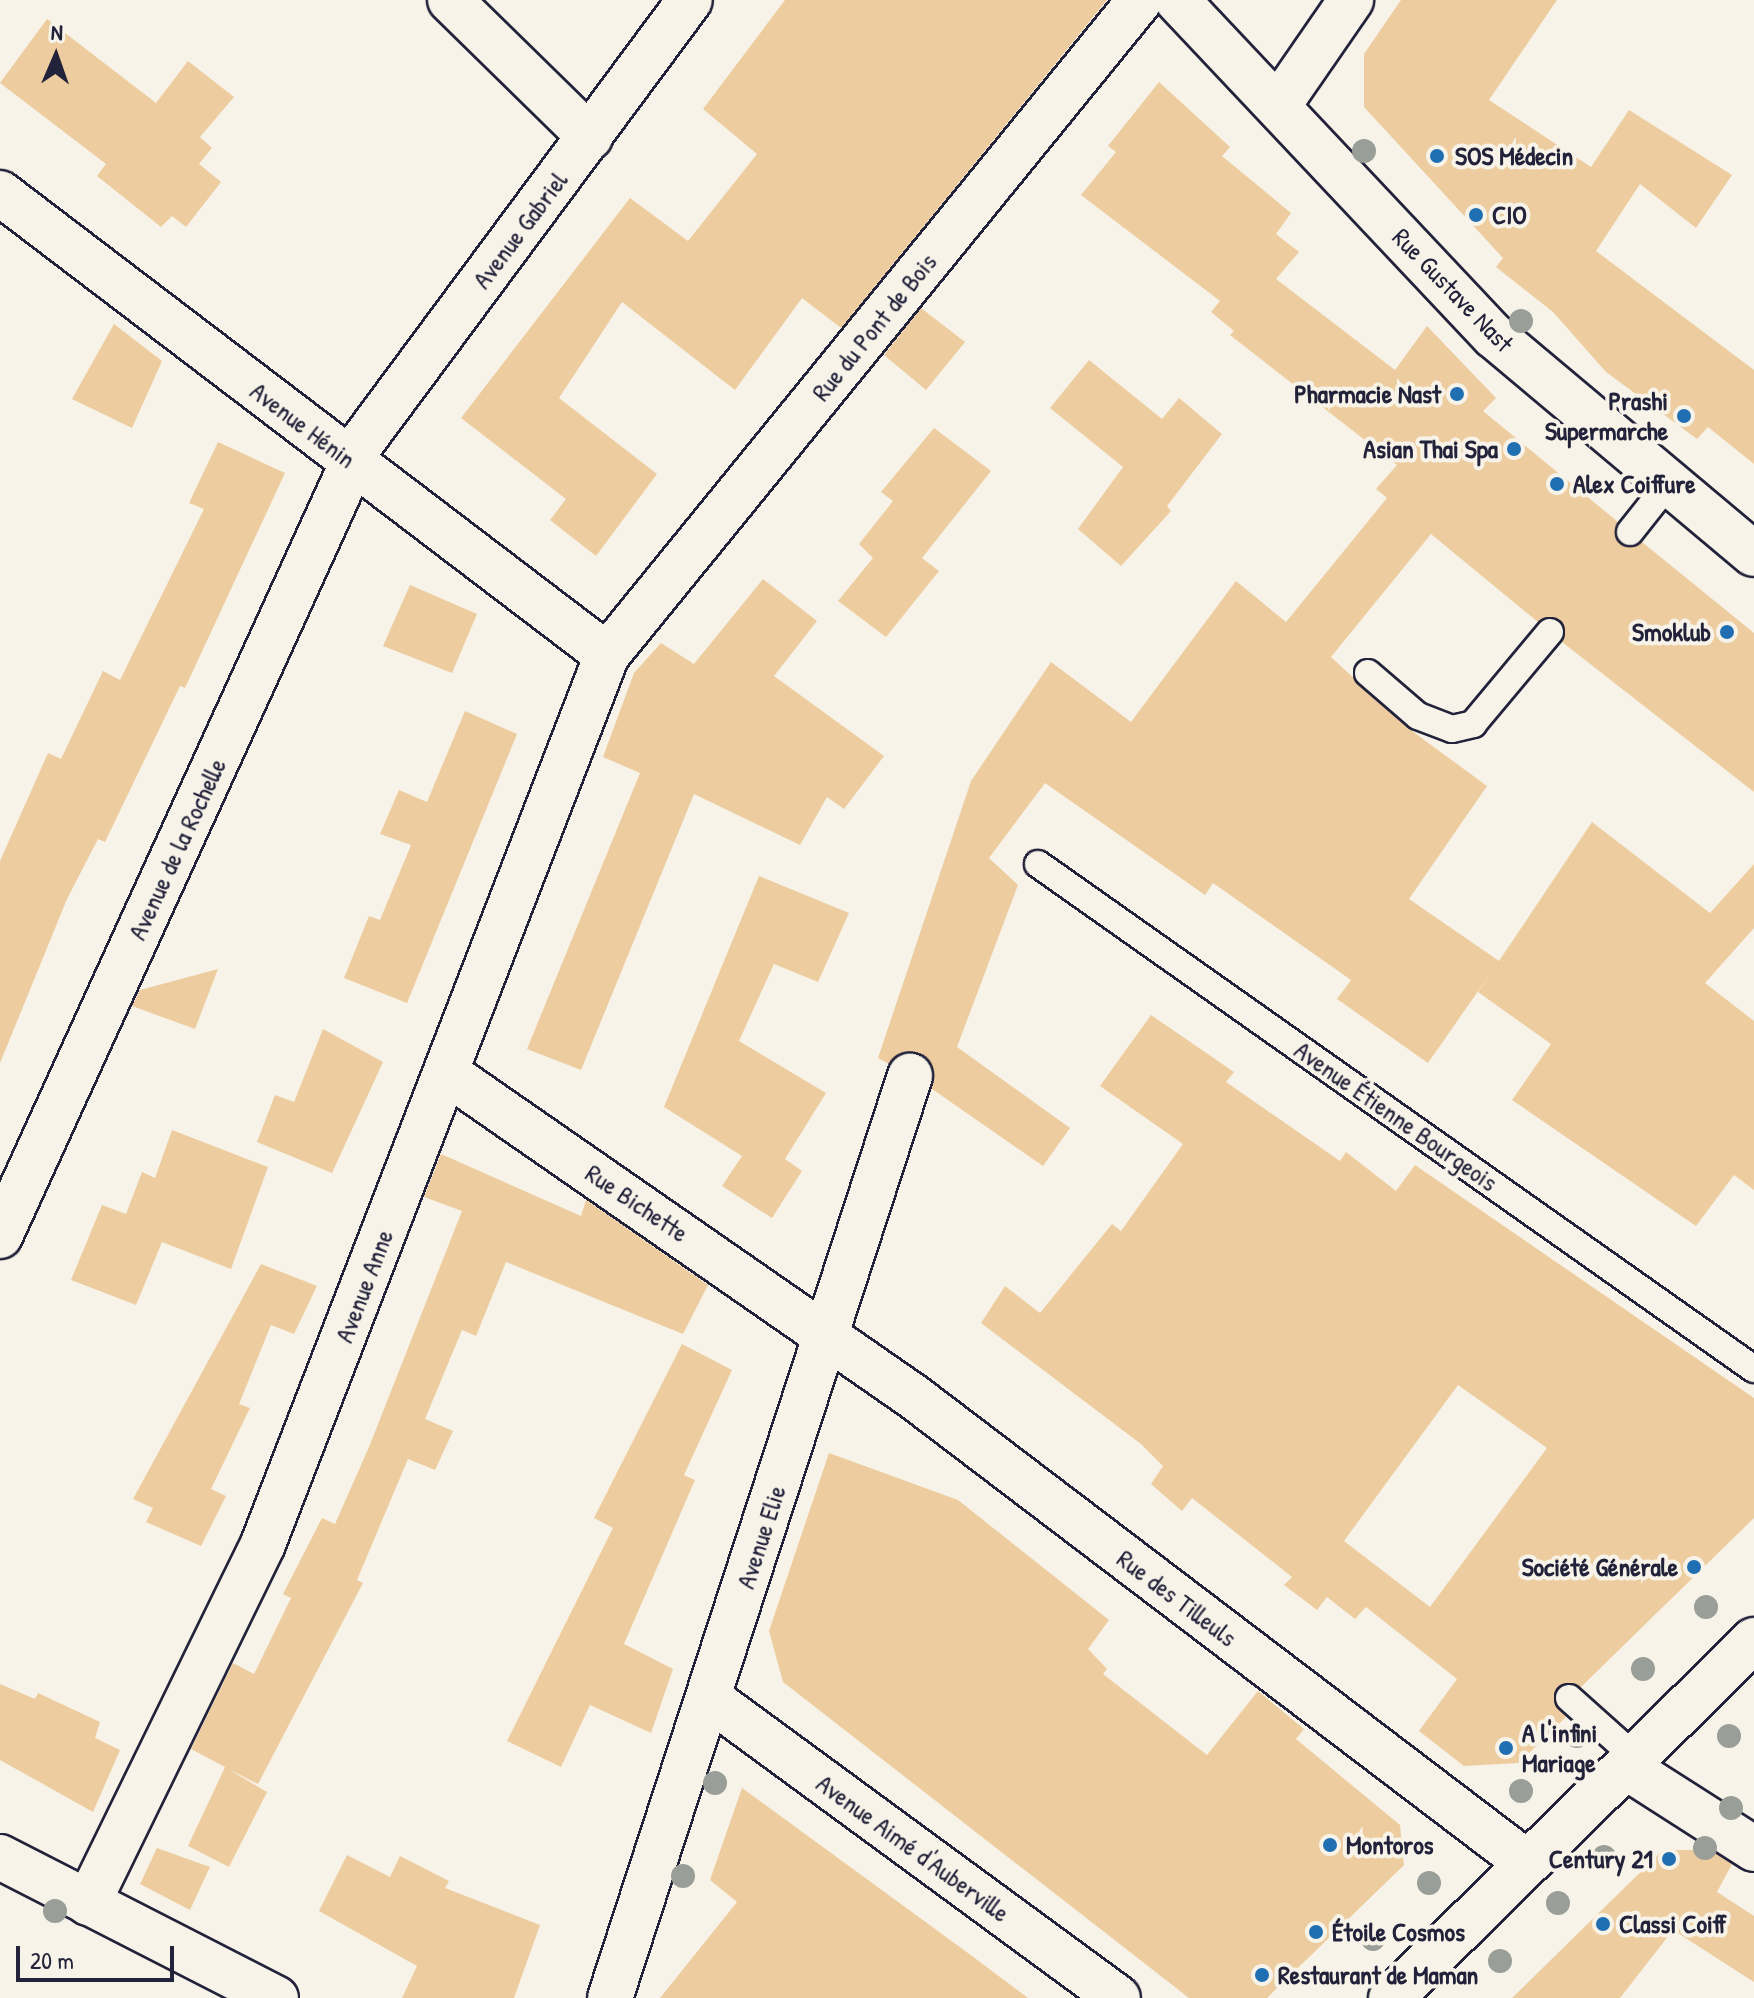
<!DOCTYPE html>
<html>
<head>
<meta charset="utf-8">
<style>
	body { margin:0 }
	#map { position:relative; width:1754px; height:1998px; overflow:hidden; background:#f7f3e8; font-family:"Patrick Hand",sans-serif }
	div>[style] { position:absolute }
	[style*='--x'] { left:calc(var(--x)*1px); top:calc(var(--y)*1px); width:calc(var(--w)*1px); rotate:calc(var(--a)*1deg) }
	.building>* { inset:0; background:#edcd9f }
	.roads { filter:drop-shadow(2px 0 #22223b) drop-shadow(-2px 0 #22223b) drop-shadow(0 2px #22223b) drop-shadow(0 -2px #22223b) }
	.lane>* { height:26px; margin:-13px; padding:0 13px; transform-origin:13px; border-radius:13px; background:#f7f3e8 }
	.street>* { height:44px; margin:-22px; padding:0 22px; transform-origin:22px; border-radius:22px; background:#f7f3e8 }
	.secondary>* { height:44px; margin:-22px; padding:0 22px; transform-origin:22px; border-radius:22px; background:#f7f3e8 }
	.trees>* { width:24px; height:24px; margin:-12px; border-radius:50%; background:#999e98 }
	.dots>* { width:22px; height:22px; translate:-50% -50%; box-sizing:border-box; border:4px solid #f7f3e8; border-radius:50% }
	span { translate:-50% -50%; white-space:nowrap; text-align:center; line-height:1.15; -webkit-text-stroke:8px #f7f3e8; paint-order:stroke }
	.poi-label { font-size:26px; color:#22223b; font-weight:700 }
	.left { translate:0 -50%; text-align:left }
	.right { translate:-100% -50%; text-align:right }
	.street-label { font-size:26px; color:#22223b }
	.north { position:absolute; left:16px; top:16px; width:80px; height:80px; -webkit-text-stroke:6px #f7f3e8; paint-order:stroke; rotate:2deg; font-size:22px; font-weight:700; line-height:32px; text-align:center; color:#22223b }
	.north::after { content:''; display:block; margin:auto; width:28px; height:36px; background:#22223b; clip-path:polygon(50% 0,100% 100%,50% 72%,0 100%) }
	.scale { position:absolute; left:16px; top:1946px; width:158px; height:36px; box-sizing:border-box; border:4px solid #22223b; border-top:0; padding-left:10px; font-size:24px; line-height:28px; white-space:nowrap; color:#22223b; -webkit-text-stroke:6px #f7f3e8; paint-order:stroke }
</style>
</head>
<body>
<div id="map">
	<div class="building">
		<i style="clip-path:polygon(785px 0,1107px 0,841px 328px,802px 298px,735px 390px,622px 302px,559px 398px,657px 474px,596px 556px,550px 520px,566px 499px,461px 418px,630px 198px,688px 241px,757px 154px,703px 109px)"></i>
		<i style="clip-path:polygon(1401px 0,1557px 0,1489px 100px,1591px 167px,1629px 110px,1732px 175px,1696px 228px,1640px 184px,1596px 251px,1754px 370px,1754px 464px,1708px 427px,1697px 439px,1606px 372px,1553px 312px,1496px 267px,1503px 258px,1364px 107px,1364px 54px)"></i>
		<i style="clip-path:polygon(47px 19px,156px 103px,188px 61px,234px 97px,200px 137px,212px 148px,199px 164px,221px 182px,186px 227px,172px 216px,161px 227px,97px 176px,106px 164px,0 83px)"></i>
		<i style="clip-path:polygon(1159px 82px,1230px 147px,1222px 156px,1291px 213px,1276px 234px,1299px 252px,1276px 279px,1395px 370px,1427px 326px,1496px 398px,1483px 411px,1618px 522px,1620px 544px,1642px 542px,1754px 633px,1754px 792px,1562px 642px,1560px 619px,1538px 622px,1431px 534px,1331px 657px,1408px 728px,1487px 786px,1409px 899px,1499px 961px,1592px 822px,1710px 913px,1754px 864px,1754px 928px,1705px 983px,1754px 1021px,1754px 1190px,1734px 1175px,1696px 1226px,1512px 1100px,1551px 1044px,1478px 992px,1497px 964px,1428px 1063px,1337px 999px,1351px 980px,1213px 883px,1205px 895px,1045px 783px,989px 858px,1018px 885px,957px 1047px,1070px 1128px,1043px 1166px,932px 1089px,928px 1059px,906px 1051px,889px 1064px,878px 1058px,971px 781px,1051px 662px,1131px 722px,1236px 581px,1286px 622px,1387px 498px,1376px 489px,1397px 465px,1230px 335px,1234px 331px,1211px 312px,1220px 301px,1081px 195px,1116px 152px,1108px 146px)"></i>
		<i style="clip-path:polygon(921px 308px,965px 342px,926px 390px,884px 355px)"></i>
		<i style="clip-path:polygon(114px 324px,162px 361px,132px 428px,72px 399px)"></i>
		<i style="clip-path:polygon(1089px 360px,1162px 419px,1179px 398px,1222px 434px,1167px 506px,1171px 511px,1121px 566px,1078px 529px,1123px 467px,1050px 408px)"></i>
		<i style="clip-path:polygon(934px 428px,991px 471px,922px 558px,939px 571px,886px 637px,838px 601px,873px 558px,859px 544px,893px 501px,881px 492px)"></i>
		<i style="clip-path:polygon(218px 442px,285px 473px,185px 688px,180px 686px,105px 842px,98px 839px,67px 899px,0 1063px,0 861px,48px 753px,61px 759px,103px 671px,120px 680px,204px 509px,189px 503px)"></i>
		<i style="clip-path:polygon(763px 579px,817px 621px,774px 676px,884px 756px,844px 809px,827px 797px,800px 845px,694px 794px,581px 1070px,527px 1049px,640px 773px,603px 757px,634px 673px,661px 643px,694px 664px)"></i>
		<i style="clip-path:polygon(410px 585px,477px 614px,452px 673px,383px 646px)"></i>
		<i style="clip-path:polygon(465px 711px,517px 734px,407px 1003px,344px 978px,369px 916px,380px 920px,411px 845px,380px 834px,399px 790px,427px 802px)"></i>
		<i style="clip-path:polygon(759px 876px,849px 913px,818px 982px,774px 964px,739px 1041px,826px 1093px,785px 1159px,802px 1171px,772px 1218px,722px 1186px,742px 1156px,664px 1107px)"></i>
		<i style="clip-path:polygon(218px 969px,195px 1029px,132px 1006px,140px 990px)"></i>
		<i style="clip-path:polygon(evenodd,1151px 1015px,1234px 1072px,1226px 1082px,1340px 1161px,1346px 1152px,1396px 1191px,1415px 1165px,1754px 1398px,1754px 1518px,1581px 1687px,1558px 1687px,1554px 1702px,1566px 1717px,1519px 1763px,1464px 1766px,1419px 1731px,1457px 1679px,1366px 1607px,1355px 1619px,1327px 1597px,1317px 1610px,1284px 1585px,1292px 1577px,1192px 1498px,1182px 1511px,1151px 1484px,1163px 1466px,1141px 1444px,981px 1323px,1005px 1286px,1040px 1313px,1112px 1224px,1121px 1231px,1183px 1144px,1100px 1086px,1151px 1015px,1458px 1385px,1547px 1448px,1430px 1607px,1344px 1541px,1458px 1385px)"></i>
		<i style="clip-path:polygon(323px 1029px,383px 1062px,332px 1173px,257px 1142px,275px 1095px,294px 1102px)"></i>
		<i style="clip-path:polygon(172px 1130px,268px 1167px,231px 1269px,162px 1242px,136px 1305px,71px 1280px,102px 1205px,126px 1214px,142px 1172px,155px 1178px)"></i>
		<i style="clip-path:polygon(441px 1154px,581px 1216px,586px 1200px,708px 1285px,683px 1334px,506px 1262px,476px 1336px,462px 1330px,425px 1419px,453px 1431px,435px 1470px,408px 1459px,357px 1580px,363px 1583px,258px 1784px,228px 1769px,267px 1792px,229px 1867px,188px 1846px,225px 1767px,191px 1749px,233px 1663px,254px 1674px,291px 1598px,283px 1594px,322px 1518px,335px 1524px,369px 1447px,462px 1211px,424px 1197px)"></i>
		<i style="clip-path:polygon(261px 1264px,317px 1286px,294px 1334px,271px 1325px,239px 1404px,250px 1408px,211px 1489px,226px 1496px,201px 1546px,146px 1522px,153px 1508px,133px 1499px)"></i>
		<i style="clip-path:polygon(682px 1344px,732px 1370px,684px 1475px,695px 1480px,624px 1644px,673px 1669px,651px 1733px,590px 1705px,561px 1767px,507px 1741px,613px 1528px,594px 1518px)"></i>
		<i style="clip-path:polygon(829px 1453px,958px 1500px,1109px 1620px,1088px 1649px,1107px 1669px,1103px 1674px,1207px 1755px,1258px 1691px,1304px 1729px,1296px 1739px,1400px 1825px,1404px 1865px,1267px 1998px,1189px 1998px,783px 1682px,769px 1631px)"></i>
		<i style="clip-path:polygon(0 1684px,35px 1699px,38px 1693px,100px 1722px,95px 1738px,120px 1750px,93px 1812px,0 1760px)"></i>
		<i style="clip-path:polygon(742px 1788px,968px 1953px,1028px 1998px,660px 1998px,737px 1902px,710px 1880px)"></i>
		<i style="clip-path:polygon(157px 1848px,210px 1867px,190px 1910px,140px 1884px)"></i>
		<i style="clip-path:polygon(1663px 1850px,1710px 1850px,1732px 1864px,1717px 1892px,1754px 1916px,1754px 1982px,1673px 1930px,1620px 1998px,1512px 1998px)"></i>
		<i style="clip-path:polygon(347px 1855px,390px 1877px,400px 1856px,449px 1881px,445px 1888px,540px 1925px,514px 1998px,402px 1998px,417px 1966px,319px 1911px)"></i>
	</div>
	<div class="roads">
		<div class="lane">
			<i style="--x:1630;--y:532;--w:61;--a:-51.6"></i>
			<i style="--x:1368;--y:673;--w:66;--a:40.7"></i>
			<i style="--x:1418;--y:716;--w:36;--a:21"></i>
			<i style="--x:1452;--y:729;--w:22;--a:-13"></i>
			<i style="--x:1473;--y:724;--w:120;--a:-50.1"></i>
			<i style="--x:1038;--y:864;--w:876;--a:35.2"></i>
			<i style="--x:1569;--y:1698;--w:90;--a:41.8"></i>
		</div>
		<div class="street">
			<i style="--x:450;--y:0;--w:196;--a:44.4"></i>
			<i style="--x:1278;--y:106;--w:129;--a:-55.4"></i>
			<i style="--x:0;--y:193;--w:763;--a:37.28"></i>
			<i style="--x:447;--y:1073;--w:568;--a:34.75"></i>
			<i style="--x:914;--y:1397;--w:769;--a:37.23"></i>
			<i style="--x:0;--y:1236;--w:873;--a:-65.49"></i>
			<i style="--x:362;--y:442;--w:550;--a:-53.42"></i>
			<i style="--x:709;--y:1698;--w:507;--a:36.26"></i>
			<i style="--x:1626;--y:1767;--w:152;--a:32.6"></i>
			<i style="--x:0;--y:1857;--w:310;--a:27.1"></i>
			<i style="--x:88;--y:1903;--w:399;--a:-64"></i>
			<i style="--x:263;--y:1544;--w:953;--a:-68.85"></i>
			<i style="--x:607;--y:655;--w:844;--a:-50.86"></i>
			<i style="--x:610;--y:1998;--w:970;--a:-71.98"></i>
		</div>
		<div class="secondary">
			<i style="--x:1177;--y:0;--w:462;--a:46.7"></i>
			<i style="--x:1494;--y:336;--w:339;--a:40"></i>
			<i style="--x:1391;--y:1998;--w:510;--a:-44.6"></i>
		</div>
	</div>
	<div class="trees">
		<i style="left:1364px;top:151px"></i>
		<i style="left:1521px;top:321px"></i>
		<i style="left:1706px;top:1607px"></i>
		<i style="left:1643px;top:1669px"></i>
		<i style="left:1577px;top:1736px"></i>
		<i style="left:1729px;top:1736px"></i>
		<i style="left:715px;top:1783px"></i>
		<i style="left:1521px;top:1791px"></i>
		<i style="left:1731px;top:1808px"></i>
		<i style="left:1705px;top:1848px"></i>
		<i style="left:1604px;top:1857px"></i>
		<i style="left:683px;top:1876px"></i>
		<i style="left:1429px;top:1883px"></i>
		<i style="left:1558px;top:1903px"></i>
		<i style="left:55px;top:1911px"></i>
		<i style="left:1373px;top:1939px"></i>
		<i style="left:1500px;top:1961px"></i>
	</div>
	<div class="dots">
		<i style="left:1437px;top:156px;background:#1f6fb2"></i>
		<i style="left:1476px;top:215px;background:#1f6fb2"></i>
		<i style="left:1457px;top:394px;background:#1f6fb2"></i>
		<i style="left:1684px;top:416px;background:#1f6fb2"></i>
		<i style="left:1514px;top:449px;background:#1f6fb2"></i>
		<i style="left:1557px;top:484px;background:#1f6fb2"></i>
		<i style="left:1727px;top:632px;background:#1f6fb2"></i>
		<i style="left:1694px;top:1567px;background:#1f6fb2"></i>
		<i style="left:1506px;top:1748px;background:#1f6fb2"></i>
		<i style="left:1330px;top:1845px;background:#1f6fb2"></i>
		<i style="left:1669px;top:1859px;background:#1f6fb2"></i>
		<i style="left:1603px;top:1924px;background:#1f6fb2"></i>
		<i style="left:1316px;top:1932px;background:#1f6fb2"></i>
		<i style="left:1262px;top:1975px;background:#1f6fb2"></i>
	</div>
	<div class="poi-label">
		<span class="left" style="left:1455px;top:156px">SOS Médecin</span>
		<span class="left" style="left:1492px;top:215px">CIO</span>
		<span class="right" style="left:1441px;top:394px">Pharmacie Nast</span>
		<span class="right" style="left:1668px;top:416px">Prashi<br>Supermarche</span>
		<span class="right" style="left:1498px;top:449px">Asian Thai Spa</span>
		<span class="left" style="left:1573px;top:484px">Alex Coiffure</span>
		<span class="right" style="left:1711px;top:632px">Smoklub</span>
		<span class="right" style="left:1678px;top:1567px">Société Générale</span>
		<span class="left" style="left:1522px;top:1748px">A l'infini<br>Mariage</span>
		<span class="left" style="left:1346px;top:1845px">Montoros</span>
		<span class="right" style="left:1653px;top:1859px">Century 21</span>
		<span class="left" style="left:1619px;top:1924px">Classi Coiff</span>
		<span class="left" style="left:1332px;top:1932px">Étoile Cosmos</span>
		<span class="left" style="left:1278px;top:1975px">Restaurant de Maman</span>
	</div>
	<div class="street-label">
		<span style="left:520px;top:230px;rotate:-53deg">Avenue Gabriel</span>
		<span style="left:1453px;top:290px;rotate:46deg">Rue Gustave Nast</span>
		<span style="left:874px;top:327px;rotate:-51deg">Rue du Pont de Bois</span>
		<span style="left:303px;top:425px;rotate:37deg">Avenue Hénin</span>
		<span style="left:177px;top:849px;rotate:-65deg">Avenue de la Rochelle</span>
		<span style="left:1396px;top:1116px;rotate:35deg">Avenue Étienne Bourgeois</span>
		<span style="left:637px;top:1203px;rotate:34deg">Rue Bichette</span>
		<span style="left:364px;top:1286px;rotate:-69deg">Avenue Anne</span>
		<span style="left:761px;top:1537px;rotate:-72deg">Avenue Elie</span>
		<span style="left:1177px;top:1598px;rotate:37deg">Rue des Tilleuls</span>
		<span style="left:913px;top:1848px;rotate:36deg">Avenue Aimé d'Auberville</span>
	</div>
	<div class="north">N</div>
	<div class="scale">20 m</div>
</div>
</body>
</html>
